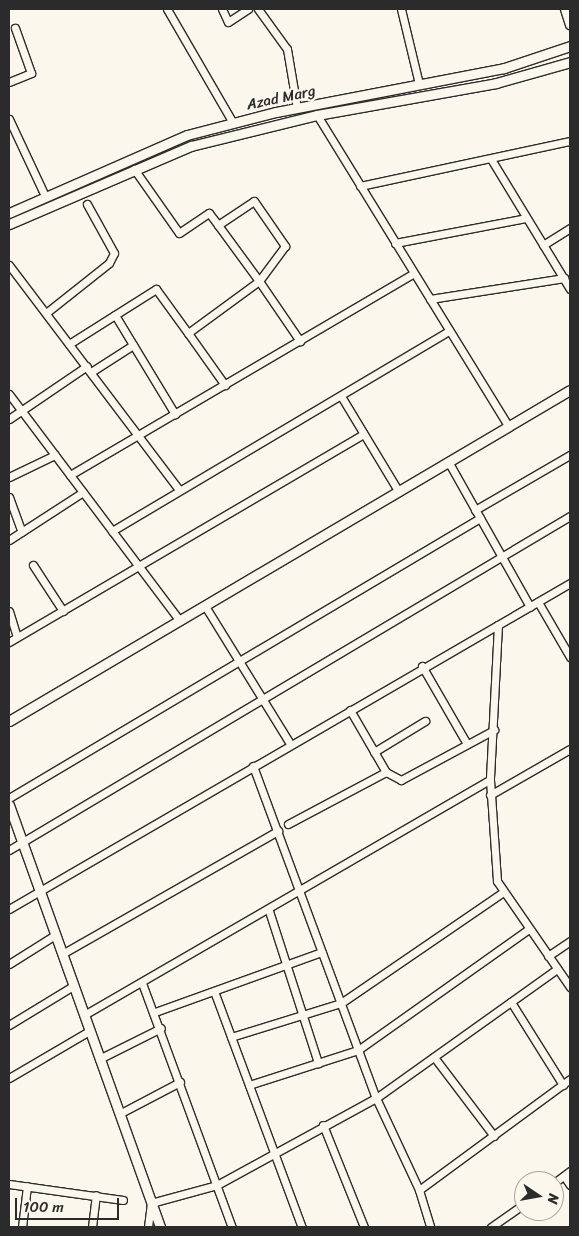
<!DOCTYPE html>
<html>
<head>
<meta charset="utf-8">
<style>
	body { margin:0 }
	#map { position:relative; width:579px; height:1236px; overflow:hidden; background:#fbf7ec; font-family:Sriracha,sans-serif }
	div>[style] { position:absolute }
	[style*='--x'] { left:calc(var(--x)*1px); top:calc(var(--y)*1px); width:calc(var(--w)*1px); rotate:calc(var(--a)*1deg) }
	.roads { filter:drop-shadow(1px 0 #2b2b2b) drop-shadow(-1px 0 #2b2b2b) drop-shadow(0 1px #2b2b2b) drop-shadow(0 -1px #2b2b2b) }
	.minor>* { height:7px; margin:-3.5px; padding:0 3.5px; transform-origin:3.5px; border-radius:3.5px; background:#fbf7ec }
	.tertiary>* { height:9px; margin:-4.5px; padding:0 4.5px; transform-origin:4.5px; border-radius:4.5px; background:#fbf7ec }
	span { translate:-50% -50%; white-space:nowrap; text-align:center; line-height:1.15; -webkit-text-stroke:4.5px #fbf7ec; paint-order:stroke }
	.street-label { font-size:15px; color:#2b2b2b }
	.frame { position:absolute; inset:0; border:10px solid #2b2b2b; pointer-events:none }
	.north { position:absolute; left:514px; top:1171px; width:50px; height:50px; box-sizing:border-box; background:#fbf7ec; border:1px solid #a8a59f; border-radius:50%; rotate:102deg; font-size:14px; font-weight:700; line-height:20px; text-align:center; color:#2b2b2b }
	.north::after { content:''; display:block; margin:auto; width:18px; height:22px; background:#2b2b2b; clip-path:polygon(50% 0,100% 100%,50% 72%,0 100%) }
	.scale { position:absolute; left:15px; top:1198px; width:104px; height:22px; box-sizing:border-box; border:2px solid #2b2b2b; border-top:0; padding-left:6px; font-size:15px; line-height:18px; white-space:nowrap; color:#2b2b2b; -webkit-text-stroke:4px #fbf7ec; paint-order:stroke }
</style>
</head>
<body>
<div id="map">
	<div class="roads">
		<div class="minor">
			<i style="--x:167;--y:9;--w:132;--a:59.9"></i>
			<i style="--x:222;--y:9;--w:14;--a:65"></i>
			<i style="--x:228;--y:22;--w:24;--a:-33"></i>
			<i style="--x:258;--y:9;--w:49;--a:54.1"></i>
			<i style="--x:287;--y:49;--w:60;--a:80.4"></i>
			<i style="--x:401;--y:9;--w:77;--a:76.5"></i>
			<i style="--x:9;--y:82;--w:24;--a:-22"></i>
			<i style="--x:31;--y:73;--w:48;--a:-109.6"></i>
			<i style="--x:317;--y:115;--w:365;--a:58.4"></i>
			<i style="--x:9;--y:119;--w:85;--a:64.9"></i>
			<i style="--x:491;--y:159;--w:152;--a:58.7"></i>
			<i style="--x:134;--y:169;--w:78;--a:54.9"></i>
			<i style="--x:179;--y:233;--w:36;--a:-34"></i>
			<i style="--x:209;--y:213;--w:15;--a:53"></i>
			<i style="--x:218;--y:225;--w:43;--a:-33.7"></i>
			<i style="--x:254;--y:201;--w:55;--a:55.4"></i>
			<i style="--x:285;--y:246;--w:44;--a:126.6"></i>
			<i style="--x:259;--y:281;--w:73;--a:55.7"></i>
			<i style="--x:360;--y:186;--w:215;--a:-12.1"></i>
			<i style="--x:218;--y:225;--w:69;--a:53.8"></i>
			<i style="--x:259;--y:281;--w:88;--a:143.8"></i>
			<i style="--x:188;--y:333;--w:64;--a:54.6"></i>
			<i style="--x:395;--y:243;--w:133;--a:-10.8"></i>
			<i style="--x:543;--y:245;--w:32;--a:-32"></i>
			<i style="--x:9;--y:265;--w:282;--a:52.9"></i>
			<i style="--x:430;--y:299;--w:136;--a:-8.9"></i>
			<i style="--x:46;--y:313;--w:80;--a:-38.4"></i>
			<i style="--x:109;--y:263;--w:11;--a:-63"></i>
			<i style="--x:114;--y:253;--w:56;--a:-118.9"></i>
			<i style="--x:115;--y:315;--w:116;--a:58.8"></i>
			<i style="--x:69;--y:344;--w:103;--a:-32.3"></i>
			<i style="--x:156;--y:289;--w:54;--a:54"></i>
			<i style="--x:91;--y:372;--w:50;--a:-32.7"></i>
			<i style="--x:9;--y:394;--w:284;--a:53"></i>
			<i style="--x:341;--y:396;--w:112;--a:58.9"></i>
			<i style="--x:9;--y:419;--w:94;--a:-34.2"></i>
			<i style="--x:449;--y:463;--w:165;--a:60.6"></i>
			<i style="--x:70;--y:475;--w:398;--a:-30.4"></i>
			<i style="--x:9;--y:477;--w:51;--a:-25.6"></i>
			<i style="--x:9;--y:497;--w:37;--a:70"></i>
			<i style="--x:475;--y:510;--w:110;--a:-30.1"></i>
			<i style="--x:112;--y:531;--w:392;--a:-30.7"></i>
			<i style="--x:9;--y:540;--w:88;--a:-33"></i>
			<i style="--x:33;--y:565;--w:55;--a:56.9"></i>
			<i style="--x:538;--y:602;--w:64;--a:59.8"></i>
			<i style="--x:205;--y:606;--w:163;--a:58.3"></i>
			<i style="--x:9;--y:611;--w:27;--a:73"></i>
			<i style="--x:498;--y:625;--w:155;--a:93"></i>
			<i style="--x:490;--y:780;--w:101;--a:86"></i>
			<i style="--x:497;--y:881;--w:129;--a:55.4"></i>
			<i style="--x:9;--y:642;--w:411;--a:-30.4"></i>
			<i style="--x:422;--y:666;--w:90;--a:60"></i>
			<i style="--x:350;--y:710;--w:72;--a:59.9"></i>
			<i style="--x:386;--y:772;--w:17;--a:28"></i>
			<i style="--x:401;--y:780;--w:106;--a:-28.3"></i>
			<i style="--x:374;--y:752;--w:60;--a:-31.3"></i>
			<i style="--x:253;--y:766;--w:354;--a:69.7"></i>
			<i style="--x:376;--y:1098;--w:102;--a:64.9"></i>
			<i style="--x:419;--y:1190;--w:39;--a:73"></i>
			<i style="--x:490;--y:795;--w:92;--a:-29.9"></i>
			<i style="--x:9;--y:798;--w:548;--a:-30.73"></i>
			<i style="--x:288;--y:824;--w:111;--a:-28"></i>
			<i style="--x:9;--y:850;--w:653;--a:-30.77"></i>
			<i style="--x:9;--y:909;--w:649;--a:-30.16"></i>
			<i style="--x:269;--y:911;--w:160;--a:72.1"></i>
			<i style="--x:62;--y:954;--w:249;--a:-29.7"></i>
			<i style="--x:548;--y:956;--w:27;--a:-34"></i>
			<i style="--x:9;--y:964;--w:54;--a:-32.2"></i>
			<i style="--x:142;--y:983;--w:260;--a:69.8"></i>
			<i style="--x:214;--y:991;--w:252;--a:69.6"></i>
			<i style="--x:511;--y:1002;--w:98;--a:57.9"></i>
			<i style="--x:155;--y:1012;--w:177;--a:-19.8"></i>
			<i style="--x:84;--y:1015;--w:469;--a:-30.1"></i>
			<i style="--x:9;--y:1025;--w:75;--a:-31.4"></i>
			<i style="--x:231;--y:1037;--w:115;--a:-17.2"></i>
			<i style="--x:341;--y:1003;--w:196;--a:-34.4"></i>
			<i style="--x:434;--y:1057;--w:99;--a:52.8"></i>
			<i style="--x:99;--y:1059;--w:69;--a:-26.6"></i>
			<i style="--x:9;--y:1078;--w:93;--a:-30.4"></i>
			<i style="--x:249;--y:1085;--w:114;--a:-17.8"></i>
			<i style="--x:358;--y:1050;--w:209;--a:-35.3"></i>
			<i style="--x:119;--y:1114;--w:69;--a:-27.7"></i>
			<i style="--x:323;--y:1125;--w:110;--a:68.1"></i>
			<i style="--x:564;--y:1176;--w:11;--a:56"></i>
			<i style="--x:554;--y:1183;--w:20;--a:-37"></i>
			<i style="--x:9;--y:1184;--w:115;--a:8"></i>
			<i style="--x:419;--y:1190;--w:187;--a:-36.3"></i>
			<i style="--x:22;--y:1227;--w:41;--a:-83"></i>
			<i style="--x:92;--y:1227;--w:32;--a:-83"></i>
			<i style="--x:148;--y:1227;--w:24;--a:-83"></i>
			<i style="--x:151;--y:1203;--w:68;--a:-15.3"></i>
			<i style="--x:217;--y:1185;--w:181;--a:-28.7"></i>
			<i style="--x:376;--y:1098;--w:222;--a:-35.5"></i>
			<i style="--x:491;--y:1227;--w:40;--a:-34.9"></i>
		</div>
		<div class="tertiary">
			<i style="--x:565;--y:9;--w:16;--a:72"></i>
			<i style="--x:9;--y:213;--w:194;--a:-23.7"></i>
			<i style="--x:187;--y:135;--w:92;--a:-14.5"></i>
			<i style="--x:276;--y:112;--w:232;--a:-10.9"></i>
			<i style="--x:504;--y:68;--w:70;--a:-18.4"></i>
			<i style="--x:9;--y:224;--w:198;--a:-23.2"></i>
			<i style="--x:191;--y:146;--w:130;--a:-13.8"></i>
			<i style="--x:317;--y:115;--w:182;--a:-10.1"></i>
			<i style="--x:496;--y:83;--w:77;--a:-15.8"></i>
			<i style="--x:9;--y:721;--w:651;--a:-30.54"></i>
			<i style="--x:9;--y:805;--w:448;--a:70.3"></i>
		</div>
	</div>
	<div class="street-label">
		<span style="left:281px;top:98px;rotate:-12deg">Azad Marg</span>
	</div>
	<div class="frame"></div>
	<div class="north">N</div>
	<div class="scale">100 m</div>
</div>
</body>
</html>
